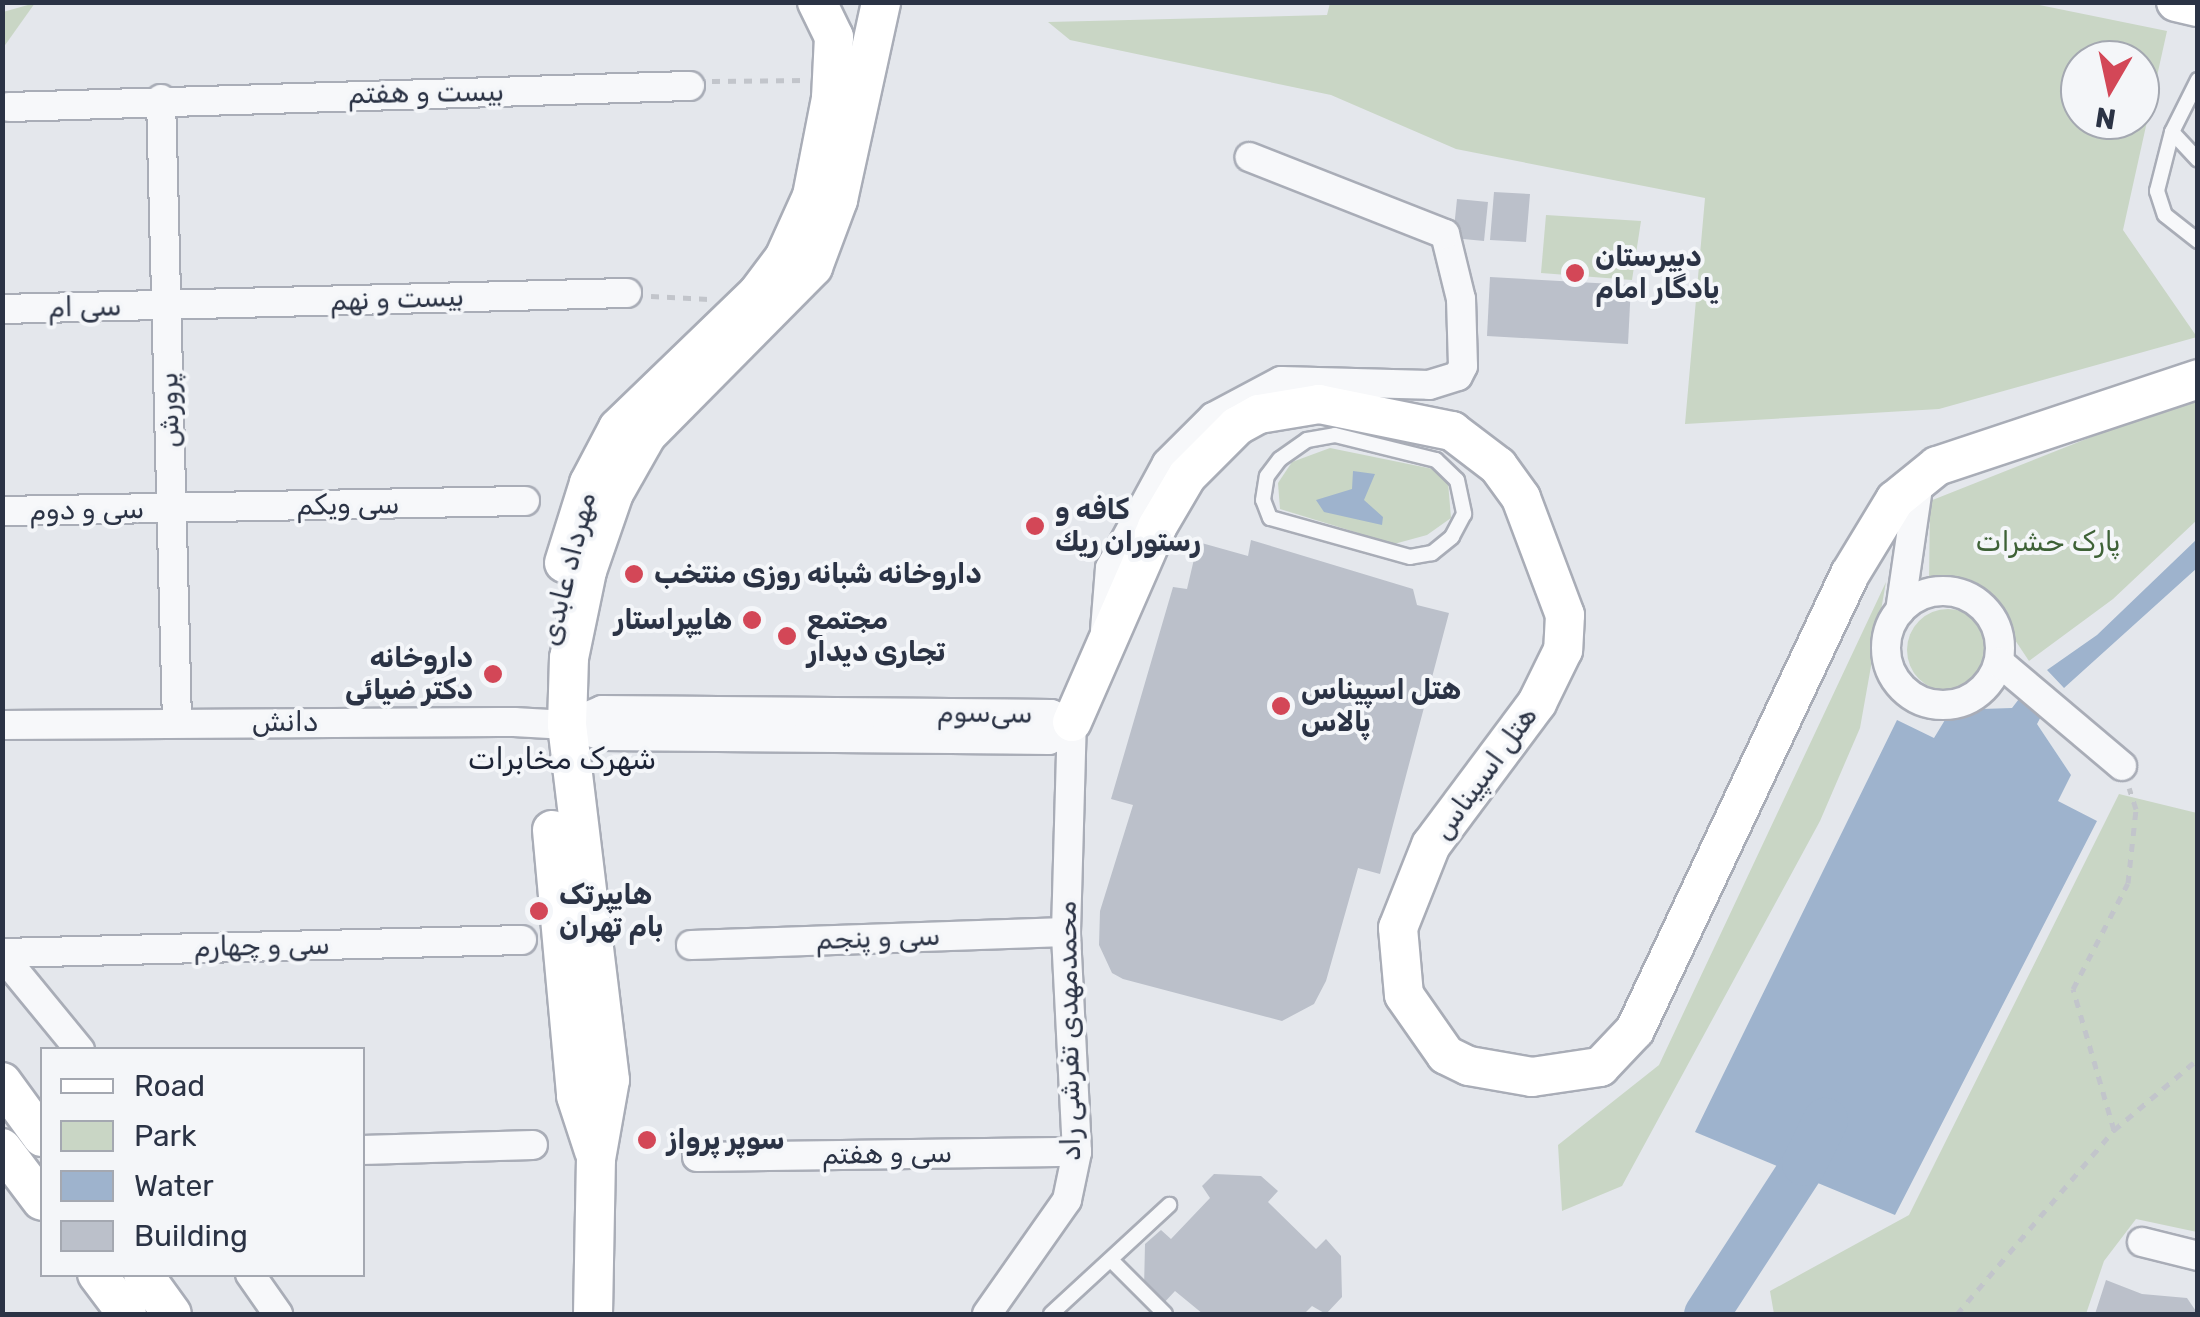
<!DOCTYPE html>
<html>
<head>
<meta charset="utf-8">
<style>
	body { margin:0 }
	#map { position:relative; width:2200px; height:1317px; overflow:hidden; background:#e4e7ec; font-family:Rubik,Vazirmatn,sans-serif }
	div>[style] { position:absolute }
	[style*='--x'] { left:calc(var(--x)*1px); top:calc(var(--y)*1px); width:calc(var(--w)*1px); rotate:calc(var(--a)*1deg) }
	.green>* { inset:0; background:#c9d6c5 }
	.round { border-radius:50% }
	.water>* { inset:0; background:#9eb3cd }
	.river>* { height:45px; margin:-22.5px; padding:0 22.5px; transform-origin:22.5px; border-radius:22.5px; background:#9eb3cd }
	.building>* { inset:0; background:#bbc0ca }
	.path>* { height:5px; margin-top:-2.5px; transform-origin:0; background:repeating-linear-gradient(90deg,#c2c5cb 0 8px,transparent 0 16px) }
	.roads { filter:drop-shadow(2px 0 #a9adb7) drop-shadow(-2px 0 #a9adb7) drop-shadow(0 2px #a9adb7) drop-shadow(0 -2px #a9adb7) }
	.lane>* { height:14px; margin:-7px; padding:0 7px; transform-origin:7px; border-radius:7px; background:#f7f8fa }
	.street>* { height:28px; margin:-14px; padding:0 14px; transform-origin:14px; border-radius:14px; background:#f7f8fa }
	.street>.ring { margin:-14px; padding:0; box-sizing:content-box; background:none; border:28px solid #f7f8fa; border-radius:50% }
	.secondary>* { height:38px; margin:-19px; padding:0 19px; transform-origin:19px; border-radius:19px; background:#fff }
	.dots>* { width:28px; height:28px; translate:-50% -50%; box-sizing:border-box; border:5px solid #f4f6f9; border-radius:50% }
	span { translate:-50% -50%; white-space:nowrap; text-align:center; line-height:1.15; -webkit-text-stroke:8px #f4f6f9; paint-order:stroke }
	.street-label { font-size:28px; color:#2b3345 }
	.poi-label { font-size:28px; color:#2b3345; font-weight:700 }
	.left { translate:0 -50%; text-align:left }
	.right { translate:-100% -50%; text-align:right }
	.park-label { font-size:28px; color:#3e6237 }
	.neighbourhood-label { font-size:30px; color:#1d2436 }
	.frame { position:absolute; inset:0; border:5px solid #2b3345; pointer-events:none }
	.legend { position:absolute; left:40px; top:1047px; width:325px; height:230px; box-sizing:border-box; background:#f4f6f9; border:2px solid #a4a8b1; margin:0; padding:12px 18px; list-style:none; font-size:30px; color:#2b3345 }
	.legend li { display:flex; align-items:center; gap:20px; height:50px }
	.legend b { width:50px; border:2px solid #a4a8b1 }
	.north { position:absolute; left:2060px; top:40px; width:100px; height:100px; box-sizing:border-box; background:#f4f6f9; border:2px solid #a4a8b1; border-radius:50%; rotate:189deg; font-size:28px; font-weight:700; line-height:40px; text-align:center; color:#2b3345 }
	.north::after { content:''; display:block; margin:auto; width:35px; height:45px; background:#d34757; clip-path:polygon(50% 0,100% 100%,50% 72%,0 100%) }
</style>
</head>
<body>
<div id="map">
	<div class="green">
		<i style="clip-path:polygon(35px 3px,3px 48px,3px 12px)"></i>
		<i style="clip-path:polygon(evenodd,1330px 3px,2024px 2px,2167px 31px,2123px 230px,2197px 337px,1939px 409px,1685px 424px,1705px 198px,1456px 149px,1331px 95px,1070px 40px,1048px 22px,1327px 15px,1330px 3px,2140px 60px,2140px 120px,2080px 120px,2080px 60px,2140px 60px)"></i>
		<i style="clip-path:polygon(1546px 215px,1641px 221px,1632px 280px,1541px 273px)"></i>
		<i style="clip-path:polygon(2197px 395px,2197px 520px,2113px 599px,2029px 661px,1995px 610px,1971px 588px,1929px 584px,1930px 501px)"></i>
		<i style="clip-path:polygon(1330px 448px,1433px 469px,1448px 482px,1451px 518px,1427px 535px,1394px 544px,1280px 509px,1278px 483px,1292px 462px)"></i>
		<i style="clip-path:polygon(1886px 582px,1860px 728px,1820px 821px,1622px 1186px,1562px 1211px,1558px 1145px,1659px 1065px)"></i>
		<i class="round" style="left:1907px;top:609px;width:82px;height:82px"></i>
		<i style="clip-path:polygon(2119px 794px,2197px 813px,2197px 1232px,2136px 1219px,2104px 1261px,2086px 1314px,1774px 1314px,1770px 1291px,1909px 1215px)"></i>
	</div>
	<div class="water">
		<i style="clip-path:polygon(1353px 471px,1375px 474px,1364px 500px,1383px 517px,1382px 525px,1324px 512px,1316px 500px,1352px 489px)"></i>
		<i style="clip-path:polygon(2197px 539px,2197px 568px,2064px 688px,2047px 670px,2097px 635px)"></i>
		<i style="clip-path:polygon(2022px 695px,2045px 709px,2037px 724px,2071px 775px,2058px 801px,2097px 821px,1895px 1215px,1695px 1132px,1897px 720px,1934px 738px,1951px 710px,2012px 708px)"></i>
		<i style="clip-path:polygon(1732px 1239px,1761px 1256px,1725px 1314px,1685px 1314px)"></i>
	</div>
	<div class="river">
		<i style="--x:1706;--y:1314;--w:180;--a:-57"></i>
		<i style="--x:1804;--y:1163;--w:48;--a:-64"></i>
	</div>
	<div class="building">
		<i style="clip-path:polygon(1494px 192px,1530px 194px,1526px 242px,1490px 240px)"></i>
		<i style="clip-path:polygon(1457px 199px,1488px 202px,1484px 241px,1453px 238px)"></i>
		<i style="clip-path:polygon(1490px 277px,1631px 285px,1628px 344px,1487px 336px)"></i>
		<i style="clip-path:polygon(1251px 540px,1413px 589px,1417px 605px,1449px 613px,1380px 874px,1358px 868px,1326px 981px,1314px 1004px,1282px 1021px,1123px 979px,1112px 973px,1099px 945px,1100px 911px,1133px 805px,1111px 799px,1173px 587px,1187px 589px,1198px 542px,1248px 556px)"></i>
		<i style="clip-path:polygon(1214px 1174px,1261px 1176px,1278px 1191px,1268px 1202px,1316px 1249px,1326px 1239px,1341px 1256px,1342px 1297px,1326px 1314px,1312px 1306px,1304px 1314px,1203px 1314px,1175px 1291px,1161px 1306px,1144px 1288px,1145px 1244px,1161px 1230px,1171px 1239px,1210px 1198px,1202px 1186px)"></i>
		<i style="clip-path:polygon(2106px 1280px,2142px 1294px,2187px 1298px,2198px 1314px,2095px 1314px)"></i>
	</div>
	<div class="path">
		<i style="--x:712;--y:81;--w:93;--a:-0.6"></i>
		<i style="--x:651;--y:296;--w:58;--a:3"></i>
		<i style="--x:2114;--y:1130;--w:110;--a:-40.2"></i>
		<i style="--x:1957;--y:1314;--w:242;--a:-49.5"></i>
		<i style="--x:2114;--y:1130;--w:147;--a:-106.2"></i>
		<i style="--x:2073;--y:989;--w:119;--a:-62.6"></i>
		<i style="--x:2128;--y:883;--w:74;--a:-83.8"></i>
		<i style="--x:2136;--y:809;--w:22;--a:-108"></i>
	</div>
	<div class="roads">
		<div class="lane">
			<i style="--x:2198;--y:80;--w:58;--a:116.6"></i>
			<i style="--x:2172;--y:132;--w:61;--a:104.3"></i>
			<i style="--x:2157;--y:191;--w:25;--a:72"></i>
			<i style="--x:2165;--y:215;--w:42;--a:38.2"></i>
			<i style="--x:2172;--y:132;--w:38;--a:47"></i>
			<i style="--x:1335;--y:435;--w:104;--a:13.9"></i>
			<i style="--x:1436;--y:460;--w:29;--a:44"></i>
			<i style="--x:1457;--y:480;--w:35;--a:78"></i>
			<i style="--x:1464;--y:514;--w:26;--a:118"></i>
			<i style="--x:1452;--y:537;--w:26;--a:141"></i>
			<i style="--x:1432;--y:553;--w:22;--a:170"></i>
			<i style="--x:1410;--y:557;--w:145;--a:-164.4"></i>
			<i style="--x:1270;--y:518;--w:19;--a:-111"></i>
			<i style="--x:1263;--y:500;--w:24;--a:-81"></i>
			<i style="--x:1267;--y:476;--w:21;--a:-53"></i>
			<i style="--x:1280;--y:459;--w:33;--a:-35"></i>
			<i style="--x:1307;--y:440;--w:28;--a:-10"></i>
			<i style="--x:1112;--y:1261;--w:75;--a:45"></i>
			<i style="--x:1051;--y:1314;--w:161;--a:-42.7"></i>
		</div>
		<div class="street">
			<i style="--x:161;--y:99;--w:623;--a:88.53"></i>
			<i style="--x:9;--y:107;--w:681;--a:-1.77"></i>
			<i style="--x:2;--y:309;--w:625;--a:-1.47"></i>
			<i style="--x:2;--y:511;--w:523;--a:-1.1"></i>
			<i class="ring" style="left:1886px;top:591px;width:86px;height:86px"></i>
			<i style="--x:1900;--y:611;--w:132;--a:-81.7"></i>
			<i style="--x:1105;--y:630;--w:62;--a:-85.4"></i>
			<i style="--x:1110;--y:568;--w:119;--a:-61.5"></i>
			<i style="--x:1167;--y:463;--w:65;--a:-45"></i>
			<i style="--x:1213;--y:417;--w:77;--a:-27.9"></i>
			<i style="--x:1281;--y:381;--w:148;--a:1.5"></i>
			<i style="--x:1429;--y:385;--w:30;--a:-17"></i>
			<i style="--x:1458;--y:376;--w:11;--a:-63"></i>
			<i style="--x:1463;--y:366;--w:67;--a:-91.7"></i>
			<i style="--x:1461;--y:299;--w:67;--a:-103.8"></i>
			<i style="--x:1445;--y:234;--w:210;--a:-158.5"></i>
			<i style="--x:1999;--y:662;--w:161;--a:40.2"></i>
			<i style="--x:2;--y:725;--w:512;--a:-0.34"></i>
			<i style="--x:514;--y:722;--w:53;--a:3.2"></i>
			<i style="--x:567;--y:725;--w:37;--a:17"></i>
			<i style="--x:602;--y:736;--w:447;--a:0.5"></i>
			<i style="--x:1049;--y:740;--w:29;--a:-38"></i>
			<i style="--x:567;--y:725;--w:38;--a:-23"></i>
			<i style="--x:602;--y:710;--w:449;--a:0.5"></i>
			<i style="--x:1051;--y:714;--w:22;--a:21"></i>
			<i style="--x:691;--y:945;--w:375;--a:-2"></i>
			<i style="--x:2;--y:953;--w:520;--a:-1.43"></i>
			<i style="--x:2;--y:955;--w:123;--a:50.6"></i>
			<i style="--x:362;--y:1150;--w:171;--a:-1.7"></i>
			<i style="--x:697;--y:1157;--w:380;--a:-0.8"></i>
			<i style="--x:2142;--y:1242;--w:58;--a:14"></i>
			<i style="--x:250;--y:1274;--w:49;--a:55"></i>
			<i style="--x:987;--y:1314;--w:139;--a:-54.9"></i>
			<i style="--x:1067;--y:1200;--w:49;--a:-78.2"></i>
			<i style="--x:1077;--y:1152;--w:220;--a:-92.9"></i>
			<i style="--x:1066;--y:932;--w:210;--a:-88.4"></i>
		</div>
		<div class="secondary">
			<i style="--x:2176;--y:2;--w:23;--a:13"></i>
			<i style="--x:564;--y:563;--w:84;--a:-72.6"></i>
			<i style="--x:589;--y:483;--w:62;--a:-62.2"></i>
			<i style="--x:618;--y:428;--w:193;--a:-44"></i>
			<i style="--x:757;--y:294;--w:45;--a:-53.1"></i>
			<i style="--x:784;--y:258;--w:68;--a:-65.7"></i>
			<i style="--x:812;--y:196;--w:100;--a:-79"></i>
			<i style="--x:831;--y:98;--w:61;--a:-87.2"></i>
			<i style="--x:834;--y:37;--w:39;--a:-116"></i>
			<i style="--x:1072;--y:722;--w:213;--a:-66.4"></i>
			<i style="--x:1157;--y:527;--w:59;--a:-59.5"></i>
			<i style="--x:1187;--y:476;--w:71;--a:-45"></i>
			<i style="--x:1237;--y:426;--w:25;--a:-29"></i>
			<i style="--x:1259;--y:414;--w:61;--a:-9.5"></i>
			<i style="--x:1319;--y:404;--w:136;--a:11.5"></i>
			<i style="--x:1452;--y:431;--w:58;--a:37.3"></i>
			<i style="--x:1498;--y:466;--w:39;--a:54"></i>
			<i style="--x:1521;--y:498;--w:125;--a:69.4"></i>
			<i style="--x:1565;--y:615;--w:35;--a:93"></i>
			<i style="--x:1563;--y:650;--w:59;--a:116.1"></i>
			<i style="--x:1537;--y:703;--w:177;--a:126.7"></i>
			<i style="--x:1431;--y:845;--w:89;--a:111.7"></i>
			<i style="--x:1398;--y:928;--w:67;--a:84.9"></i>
			<i style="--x:1404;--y:995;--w:73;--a:55"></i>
			<i style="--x:1446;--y:1055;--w:25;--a:26"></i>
			<i style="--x:1469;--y:1066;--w:64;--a:9.9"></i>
			<i style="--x:1532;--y:1077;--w:69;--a:-8.4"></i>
			<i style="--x:1600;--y:1067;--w:51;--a:-46.6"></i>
			<i style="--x:1635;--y:1030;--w:504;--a:-64.76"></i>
			<i style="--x:1850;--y:574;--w:87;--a:-58.7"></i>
			<i style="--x:1895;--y:500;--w:54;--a:-39"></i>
			<i style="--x:1937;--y:466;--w:275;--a:-18.4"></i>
			<i style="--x:552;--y:830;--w:267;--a:84.8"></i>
			<i style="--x:576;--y:1096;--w:58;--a:71.9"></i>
			<i style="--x:2;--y:1082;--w:68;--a:54"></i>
			<i style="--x:2;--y:1148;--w:66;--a:53"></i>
			<i style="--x:97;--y:1274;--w:50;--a:53.1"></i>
			<i style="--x:143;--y:1274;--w:49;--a:54.1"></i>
			<i style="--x:593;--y:1314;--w:155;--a:-88.9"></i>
			<i style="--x:596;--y:1159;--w:80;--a:-80"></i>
			<i style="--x:610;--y:1080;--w:358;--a:-96.9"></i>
			<i style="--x:567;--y:725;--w:67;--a:-88.3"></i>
			<i style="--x:569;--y:658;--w:89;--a:-78.3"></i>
			<i style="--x:587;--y:571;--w:83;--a:-70.9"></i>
			<i style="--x:614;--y:493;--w:67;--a:-60.4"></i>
			<i style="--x:647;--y:435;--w:236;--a:-45.3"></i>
			<i style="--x:813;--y:267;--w:72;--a:-69.5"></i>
			<i style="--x:838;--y:200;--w:203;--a:-77.7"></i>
		</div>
	</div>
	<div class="dots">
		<i style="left:1575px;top:273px;background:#d34757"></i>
		<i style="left:1035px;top:526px;background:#d34757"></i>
		<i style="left:634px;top:574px;background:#d34757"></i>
		<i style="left:752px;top:620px;background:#d34757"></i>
		<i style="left:787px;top:636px;background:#d34757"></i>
		<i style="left:493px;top:674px;background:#d34757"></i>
		<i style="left:1281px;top:706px;background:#d34757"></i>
		<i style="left:539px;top:911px;background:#d34757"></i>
		<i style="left:647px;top:1140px;background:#d34757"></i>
	</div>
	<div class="street-label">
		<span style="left:426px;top:93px;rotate:-1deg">بیست و هفتم</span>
		<span style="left:397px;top:299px;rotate:-2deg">بیست و نهم</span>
		<span style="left:85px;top:307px;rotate:-1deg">سی ام</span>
		<span style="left:169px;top:410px;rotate:-91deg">پرورش</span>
		<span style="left:348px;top:505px;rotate:-1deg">سی ویکم</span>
		<span style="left:87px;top:510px;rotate:-1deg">سی و دوم</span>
		<span style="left:568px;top:569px;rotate:-76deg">مهرداد عابدی</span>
		<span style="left:985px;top:713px;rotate:1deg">سی‌سوم</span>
		<span style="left:285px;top:722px">دانش</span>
		<span style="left:1485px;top:773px;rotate:-54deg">هتل اسپیناس</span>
		<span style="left:878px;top:938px;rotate:-2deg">سی و پنجم</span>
		<span style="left:262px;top:946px;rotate:-1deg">سی و چهارم</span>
		<span style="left:1069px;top:1031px;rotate:-91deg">محمدمهدی تفرشی راد</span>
		<span style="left:887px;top:1154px;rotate:-1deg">سی و هفتم</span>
	</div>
	<div class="poi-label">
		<span class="left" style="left:1595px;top:273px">دبیرستان<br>یادگار امام</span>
		<span class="left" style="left:1055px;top:526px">كافه و<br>رستوران ريك</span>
		<span class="left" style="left:654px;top:574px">داروخانه شبانه روزی منتخب</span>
		<span class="right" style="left:732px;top:620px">هایپراستار</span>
		<span class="left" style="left:807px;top:636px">مجتمع<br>تجاری دیدار</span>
		<span class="right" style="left:473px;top:674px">داروخانه<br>دکتر ضیائی</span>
		<span class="left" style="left:1301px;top:706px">هتل اسپیناس<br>پالاس</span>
		<span class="left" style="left:559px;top:911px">هایپرتک<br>بام تهران</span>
		<span class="left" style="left:667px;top:1140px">سوپر پرواز</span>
	</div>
	<div class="park-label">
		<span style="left:2048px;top:542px">پارک حشرات</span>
	</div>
	<div class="neighbourhood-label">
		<span style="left:562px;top:759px">شهرک مخابرات</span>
	</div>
	<div class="frame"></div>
	<ul class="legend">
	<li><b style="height:12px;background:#fff"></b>Road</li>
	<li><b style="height:28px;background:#c9d6c5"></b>Park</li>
	<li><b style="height:28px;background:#9eb3cd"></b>Water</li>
	<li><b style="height:28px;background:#bbc0ca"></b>Building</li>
	</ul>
	<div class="north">N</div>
</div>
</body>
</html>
